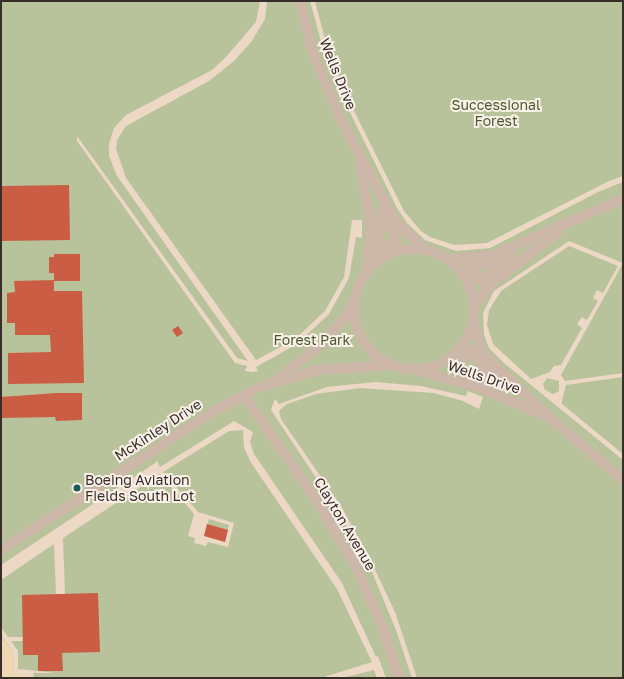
<!DOCTYPE html>
<html>
<head>
<meta charset="utf-8">
<style>
	body { margin:0 }
	#map { position:relative; width:624px; height:679px; overflow:hidden; background:#f3e7dd; font-family:"Golos Text",sans-serif }
	div>[style] { position:absolute }
	[style*='--x'] { left:calc(var(--x)*1px); top:calc(var(--y)*1px); width:calc(var(--w)*1px); rotate:calc(var(--a)*1deg) }
	.green>* { inset:0; background:#b8c39c }
	.sand>* { inset:0; background:#efd7b3 }
	.plaza>* { inset:0; background:#ecd8c4 }
	.building>* { inset:0; background:#ca5d44 }
	.minor>* { height:10px; margin:-5px; padding:0 5px; transform-origin:5px; border-radius:5px; background:#ccb7a8 }
	.minor>.ring { margin:-5px; padding:0; box-sizing:content-box; background:none; border:10px solid #ccb7a8; border-radius:50% }
	.dots>* { width:11px; height:11px; translate:-50% -50%; box-sizing:border-box; border:2px solid #faf2ea; border-radius:50% }
	span { translate:-50% -50%; white-space:nowrap; text-align:center; line-height:1.15; -webkit-text-stroke:4px #faf2ea; paint-order:stroke }
	.street-label { font-size:14px; color:#392d29 }
	.park-label { font-size:14px; color:#4a582b }
	.poi-label { font-size:14px; color:#392d29 }
	.left { translate:0 -50%; text-align:left }
	.frame { position:absolute; inset:0; border:2px solid #392d29; pointer-events:none }
</style>
</head>
<body>
<div id="map">
	<div class="green">
		<i style="clip-path:polygon(1px 1px,623px 1px,623px 678px,1px 678px)"></i>
	</div>
	<div class="sand">
		<i style="clip-path:polygon(1px 636px,13px 652px,14px 673px,26px 673px,27px 678px,1px 678px)"></i>
	</div>
	<div class="plaza">
		<i style="clip-path:polygon(260px 1px,267px 1px,265px 19px,252px 41px,234px 61px,209px 81px,126px 126px,117px 140px,116px 149px,126px 178px,256px 360px,295px 339px,325px 311px,344px 277px,352px 220px,362px 220px,362px 238px,356px 237px,349px 278px,329px 314px,297px 344px,256px 367px,258px 371px,252px 372px,245px 371px,247px 366px,235px 363px,77px 141px,77px 136px,237px 358px,248px 361px,117px 176px,109px 156px,109px 144px,114px 128px,126px 115px,212px 70px,225px 58px,256px 22px)"></i>
		<i style="clip-path:polygon(310px 1px,315px 1px,326px 43px,342px 87px,404px 211px,421px 231px,430px 237px,454px 245px,487px 243px,609px 181px,623px 176px,623px 182px,598px 192px,490px 248px,456px 251px,425px 240px,407px 223px,397px 208px,337px 86px,325px 56px)"></i>
		<i style="clip-path:polygon(evenodd,569px 241px,623px 263px,561px 375px,565px 381px,623px 373px,623px 377px,566px 385px,562px 400px,562px 404px,623px 454px,623px 460px,504px 363px,489px 348px,484px 335px,483px 313px,494px 291px,569px 241px,569px 246px,618px 266px,603px 293px,597px 290px,593px 298px,598px 301px,587px 320px,582px 317px,577px 324px,582px 328px,561px 365px,554px 366px,550px 372px,531px 379px,493px 344px,487px 325px,489px 310px,501px 291px,569px 246px,569px 241px,547px 378px,559px 381px,559px 391px,553px 394px,545px 390px,543px 384px,547px 378px)"></i>
		<i style="clip-path:polygon(375px 382px,421px 386px,466px 396px,468px 391px,483px 397px,479px 409px,463px 401px,434px 393px,360px 388px,316px 394px,287px 404px,279px 411px,281px 419px,341px 506px,369px 557px,395px 612px,417px 678px,412px 678px,396px 630px,369px 565px,332px 502px,271px 410px,275px 399px,279px 404px,327px 387px)"></i>
		<i style="clip-path:polygon(evenodd,234px 421px,253px 432px,250px 442px,254px 454px,342px 583px,376px 657px,378px 656px,386px 678px,377px 678px,374px 670px,342px 678px,321px 678px,372px 662px,337px 589px,250px 461px,244px 447px,243px 430px,229px 431px,163px 472px,198px 512px,234px 523px,228px 547px,208px 542px,206px 546px,194px 543px,195px 538px,188px 536px,194px 514px,160px 474px,63px 538px,65px 594px,56px 594px,54px 544px,1px 580px,1px 565px,155px 463px,157px 461px,160px 467px,234px 421px,209px 519px,229px 525px,225px 542px,204px 536px,209px 519px)"></i>
		<i style="clip-path:polygon(1px 627px,8px 637px,23px 637px,23px 641px,11px 641px,18px 651px,18px 669px,56px 673px,33px 673px,34px 678px,27px 678px,26px 673px,14px 673px,13px 652px,1px 635px)"></i>
	</div>
	<div class="building">
		<i style="clip-path:polygon(69px 185px,70px 240px,1px 241px,1px 186px)"></i>
		<i style="clip-path:polygon(54px 254px,80px 254px,80px 281px,54px 281px,54px 273px,49px 273px,49px 257px,54px 257px)"></i>
		<i style="clip-path:polygon(54px 280px,54px 291px,82px 291px,84px 383px,8px 384px,8px 353px,51px 352px,50px 335px,15px 335px,15px 323px,7px 323px,7px 293px,15px 292px,14px 281px)"></i>
		<i style="clip-path:polygon(178px 326px,183px 333px,177px 337px,172px 330px)"></i>
		<i style="clip-path:polygon(56px 393px,82px 393px,82px 420px,56px 421px,55px 417px,1px 418px,1px 397px)"></i>
		<i style="clip-path:polygon(207px 524px,228px 530px,225px 542px,204px 536px)"></i>
		<i style="clip-path:polygon(98px 593px,100px 652px,62px 653px,63px 671px,38px 671px,38px 655px,23px 655px,22px 595px)"></i>
	</div>
	<div class="minor">
		<i style="--x:300;--y:1;--w:54;--a:76"></i>
		<i style="--x:313;--y:53;--w:75;--a:67.2"></i>
		<i style="--x:342;--y:122;--w:112;--a:61.8"></i>
		<i style="--x:395;--y:221;--w:42;--a:43.1"></i>
		<i style="--x:360;--y:163;--w:66;--a:80.4"></i>
		<i style="--x:371;--y:228;--w:46;--a:96.2"></i>
		<i style="--x:381;--y:212;--w:32;--a:60"></i>
		<i style="--x:397;--y:240;--w:22;--a:150"></i>
		<i style="--x:378;--y:251;--w:1;--a:180"></i>
		<i style="--x:377;--y:251;--w:39;--a:-84"></i>
		<i class="ring" style="left:354px;top:249px;width:110px;height:110px"></i>
		<i style="--x:511;--y:256;--w:3;--a:72"></i>
		<i style="--x:512;--y:259;--w:38;--a:145"></i>
		<i style="--x:481;--y:281;--w:17;--a:-130"></i>
		<i style="--x:470;--y:268;--w:43;--a:-16.3"></i>
		<i style="--x:448;--y:260;--w:45;--a:-6.3"></i>
		<i style="--x:493;--y:255;--w:142;--a:-23.3"></i>
		<i style="--x:474;--y:305;--w:32;--a:-49"></i>
		<i style="--x:495;--y:281;--w:80;--a:-37.9"></i>
		<i style="--x:474;--y:322;--w:26;--a:77"></i>
		<i style="--x:480;--y:347;--w:12;--a:59"></i>
		<i style="--x:486;--y:357;--w:88;--a:43.6"></i>
		<i style="--x:550;--y:418;--w:96;--a:40.3"></i>
		<i style="--x:471;--y:350;--w:21;--a:55"></i>
		<i style="--x:483;--y:367;--w:32;--a:46"></i>
		<i style="--x:505;--y:390;--w:52;--a:-156.4"></i>
		<i style="--x:457;--y:369;--w:3;--a:-90"></i>
		<i style="--x:457;--y:366;--w:21;--a:-49"></i>
		<i style="--x:419;--y:371;--w:61;--a:15.2"></i>
		<i style="--x:478;--y:387;--w:71;--a:23.3"></i>
		<i style="--x:279;--y:378;--w:58;--a:-38.7"></i>
		<i style="--x:324;--y:342;--w:33;--a:-50"></i>
		<i style="--x:345;--y:317;--w:19;--a:-62"></i>
		<i style="--x:244;--y:395;--w:124;--a:55.5"></i>
		<i style="--x:314;--y:497;--w:77;--a:58.8"></i>
		<i style="--x:354;--y:563;--w:71;--a:66"></i>
		<i style="--x:383;--y:628;--w:52;--a:72.3"></i>
		<i style="--x:1;--y:550;--w:257;--a:-33.1"></i>
		<i style="--x:216;--y:410;--w:50;--a:-27.6"></i>
		<i style="--x:260;--y:387;--w:59;--a:-16.6"></i>
		<i style="--x:317;--y:370;--w:74;--a:-3.9"></i>
	</div>
	<div class="dots">
		<i style="left:77px;top:488px;background:#1c5b5c"></i>
	</div>
	<div class="street-label">
		<span style="left:338px;top:74px;rotate:68deg">Wells Drive</span>
		<span style="left:484px;top:377px;rotate:19deg">Wells Drive</span>
		<span style="left:158px;top:430px;rotate:-33deg">McKinley Drive</span>
		<span style="left:345px;top:524px;rotate:59deg">Clayton Avenue</span>
	</div>
	<div class="park-label">
		<span style="left:496px;top:113px">Successional<br>Forest</span>
		<span style="left:312px;top:340px">Forest Park</span>
	</div>
	<div class="poi-label">
		<span class="left" style="left:85px;top:488px">Boeing Aviation<br>Fields South Lot</span>
	</div>
	<div class="frame"></div>
</div>
</body>
</html>
